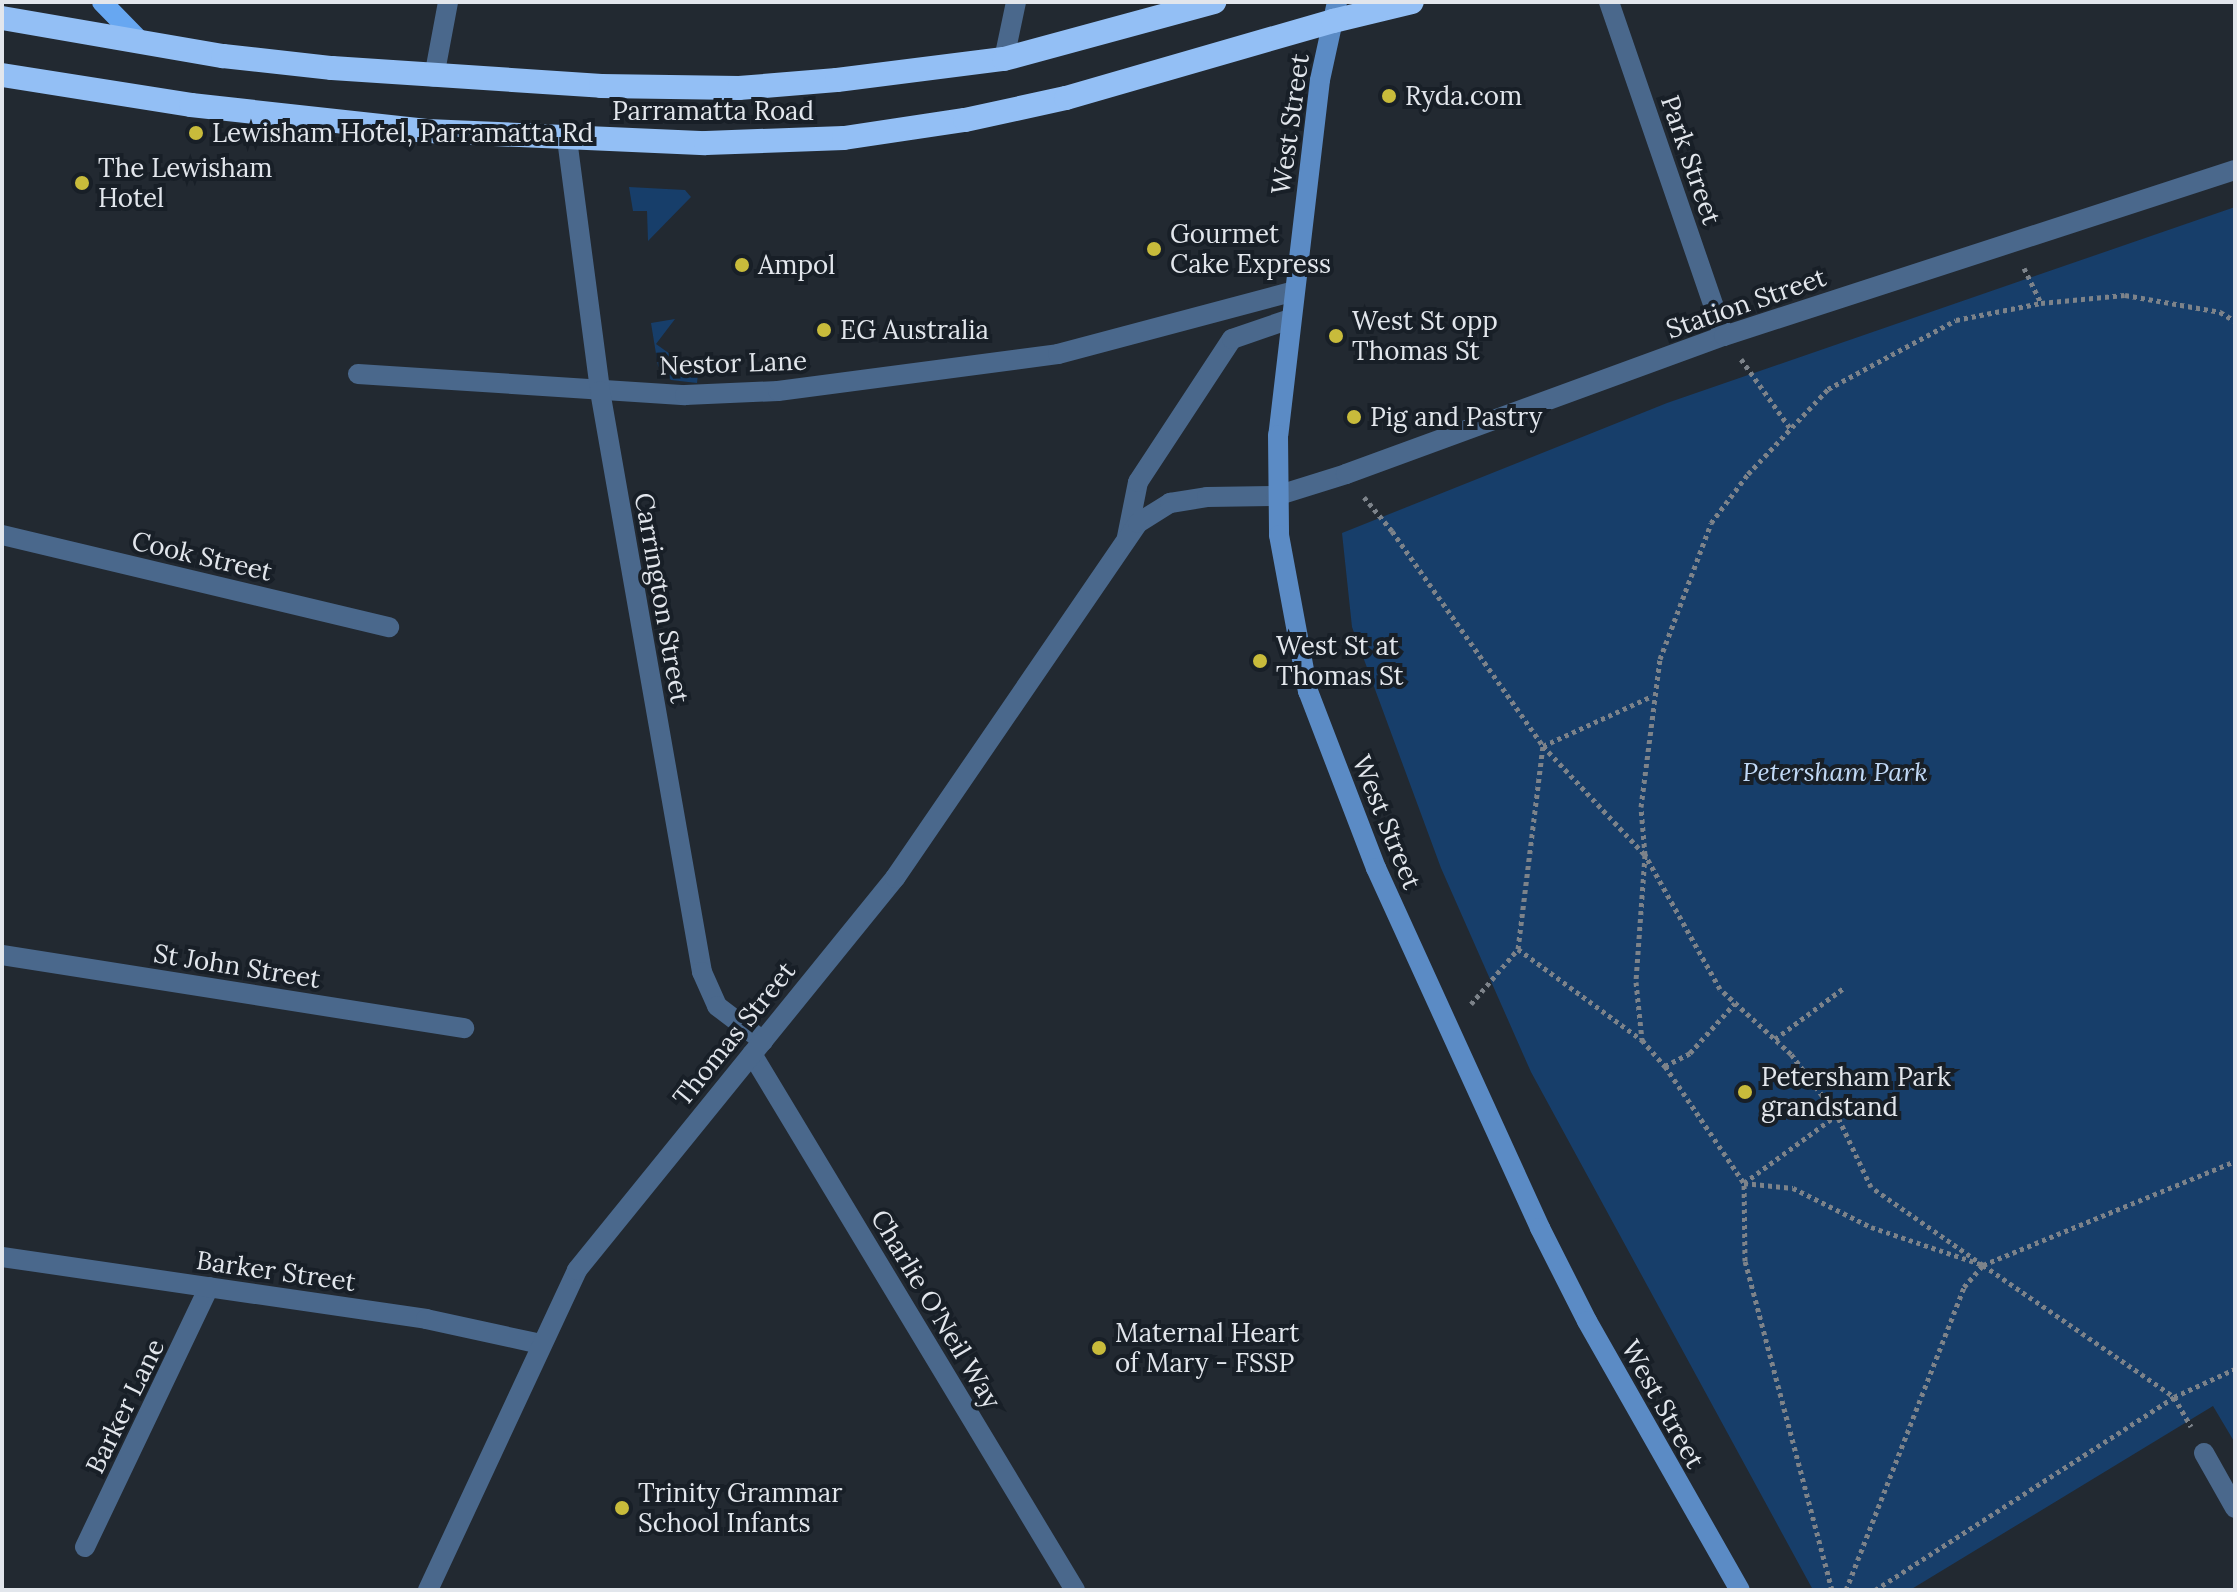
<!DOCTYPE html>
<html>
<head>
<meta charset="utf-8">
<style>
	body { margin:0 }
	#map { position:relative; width:2237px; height:1592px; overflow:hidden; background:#222931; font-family:Lora,serif }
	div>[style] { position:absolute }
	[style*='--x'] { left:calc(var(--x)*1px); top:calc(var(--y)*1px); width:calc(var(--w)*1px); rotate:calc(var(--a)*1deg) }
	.green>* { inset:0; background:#173e6a }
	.path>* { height:5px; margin-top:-2.5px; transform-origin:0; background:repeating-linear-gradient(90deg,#7d838a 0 4px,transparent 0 8px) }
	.lane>* { height:20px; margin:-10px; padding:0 10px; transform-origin:10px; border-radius:10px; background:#4a688c }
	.street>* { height:20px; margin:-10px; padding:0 10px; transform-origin:10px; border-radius:10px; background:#4a688c }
	.secondary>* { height:20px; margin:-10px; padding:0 10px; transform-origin:10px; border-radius:10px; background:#5b8bc5 }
	.primary>* { height:20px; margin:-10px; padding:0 10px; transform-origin:10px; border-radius:10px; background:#67a7f1 }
	.highway>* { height:24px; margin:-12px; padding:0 12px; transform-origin:12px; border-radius:12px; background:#93bff5 }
	.dots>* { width:22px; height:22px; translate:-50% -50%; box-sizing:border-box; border:4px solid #181f27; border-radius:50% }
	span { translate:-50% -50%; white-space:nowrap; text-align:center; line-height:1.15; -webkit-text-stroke:8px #181f27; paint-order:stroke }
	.poi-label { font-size:26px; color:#e2e6ec }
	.left { translate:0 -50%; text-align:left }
	.street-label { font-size:26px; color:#e2e6ec }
	.park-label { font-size:26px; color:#c1d9f6; font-style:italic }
	.frame { position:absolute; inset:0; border:4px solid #e2e6ec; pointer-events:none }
</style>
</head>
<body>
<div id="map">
	<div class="green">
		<i style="clip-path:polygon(629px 187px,685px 190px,691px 197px,648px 241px,647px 211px,633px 211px)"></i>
		<i style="clip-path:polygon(2235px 207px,2235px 1443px,2213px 1406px,1910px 1590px,1813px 1590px,1531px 1072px,1441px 868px,1352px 627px,1342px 533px,1667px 403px)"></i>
		<i style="clip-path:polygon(675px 319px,656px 344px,698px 374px,697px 383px,671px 380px,658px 366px,651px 323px)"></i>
	</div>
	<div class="path">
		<i style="--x:2024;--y:268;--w:39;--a:64"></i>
		<i style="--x:1741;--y:359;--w:85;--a:54.6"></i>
		<i style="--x:1364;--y:497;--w:44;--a:50.5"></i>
		<i style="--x:1392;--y:531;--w:263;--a:54.9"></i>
		<i style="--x:1543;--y:746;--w:149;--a:46.9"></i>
		<i style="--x:1645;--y:855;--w:127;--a:94.1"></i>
		<i style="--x:1636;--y:982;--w:58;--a:84.1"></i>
		<i style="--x:1518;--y:949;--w:154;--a:36.3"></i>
		<i style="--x:1642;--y:1040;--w:35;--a:49"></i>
		<i style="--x:1665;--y:1066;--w:141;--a:56"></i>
		<i style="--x:1744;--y:1183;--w:49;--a:5.8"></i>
		<i style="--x:1793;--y:1188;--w:87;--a:26.6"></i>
		<i style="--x:1871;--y:1227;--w:118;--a:18.7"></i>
		<i style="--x:1983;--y:1265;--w:273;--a:-22.4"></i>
		<i style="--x:1471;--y:1004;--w:72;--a:-49.5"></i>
		<i style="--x:1518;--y:949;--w:205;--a:-83"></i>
		<i style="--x:1543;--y:746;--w:120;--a:-24.6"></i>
		<i style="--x:1775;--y:1039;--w:87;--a:-36.6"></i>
		<i style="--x:1665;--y:1066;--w:28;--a:-27"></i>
		<i style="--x:1690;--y:1053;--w:67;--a:-48"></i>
		<i style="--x:1983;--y:1265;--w:136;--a:-145.1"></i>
		<i style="--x:1871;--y:1187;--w:80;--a:-115.3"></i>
		<i style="--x:1837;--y:1115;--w:76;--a:-127"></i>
		<i style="--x:1791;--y:1054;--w:96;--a:-137.5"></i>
		<i style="--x:1720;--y:989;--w:154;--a:-119.2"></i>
		<i style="--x:1645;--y:855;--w:48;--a:-94.8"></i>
		<i style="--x:1641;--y:807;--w:149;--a:-82.7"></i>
		<i style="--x:1660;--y:659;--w:145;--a:-69.4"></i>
		<i style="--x:1711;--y:523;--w:61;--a:-52.9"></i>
		<i style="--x:1748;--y:474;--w:117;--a:-46.7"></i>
		<i style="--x:1828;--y:389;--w:145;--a:-28.3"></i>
		<i style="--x:1956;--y:320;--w:87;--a:-11.3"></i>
		<i style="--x:2041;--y:303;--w:84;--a:-5.4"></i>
		<i style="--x:2125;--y:295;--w:97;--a:10.1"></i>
		<i style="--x:2220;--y:312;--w:17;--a:31"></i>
		<i style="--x:1832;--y:1590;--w:340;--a:-104.8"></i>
		<i style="--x:1745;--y:1261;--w:78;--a:-90.7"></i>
		<i style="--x:1744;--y:1183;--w:115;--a:-36.2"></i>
		<i style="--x:1846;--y:1590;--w:325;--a:-68.7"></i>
		<i style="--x:1964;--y:1287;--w:29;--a:-49"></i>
		<i style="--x:1983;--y:1265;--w:232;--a:34.6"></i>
		<i style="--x:2174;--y:1397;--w:34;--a:60"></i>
		<i style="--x:1875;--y:1590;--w:356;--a:-32.8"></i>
		<i style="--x:2174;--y:1397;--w:67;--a:-24.7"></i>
	</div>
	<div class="lane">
		<i style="--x:1004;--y:59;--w:58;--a:-78.1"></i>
		<i style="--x:358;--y:374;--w:328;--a:3.7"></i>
		<i style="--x:685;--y:395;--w:93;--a:-2.5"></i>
		<i style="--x:778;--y:391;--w:282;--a:-7.5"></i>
		<i style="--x:1058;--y:354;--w:244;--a:-14.9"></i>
		<i style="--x:85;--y:1547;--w:288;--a:-64.5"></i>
	</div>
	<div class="street">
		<i style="--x:1609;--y:2;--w:353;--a:71"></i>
		<i style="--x:434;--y:77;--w:76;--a:-79.4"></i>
		<i style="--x:567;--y:139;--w:254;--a:82.5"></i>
		<i style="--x:600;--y:391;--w:590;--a:80.04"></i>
		<i style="--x:702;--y:972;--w:37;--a:66"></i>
		<i style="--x:717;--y:1006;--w:58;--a:37.3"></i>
		<i style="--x:2;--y:535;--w:398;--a:13.4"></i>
		<i style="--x:1127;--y:537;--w:56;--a:-78.7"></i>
		<i style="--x:1138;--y:482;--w:171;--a:-56.7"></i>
		<i style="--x:1232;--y:339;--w:61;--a:-19"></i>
		<i style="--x:2;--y:955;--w:468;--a:9"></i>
		<i style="--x:752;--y:1054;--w:626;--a:58.93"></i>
		<i style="--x:2;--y:1257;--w:429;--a:8.3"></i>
		<i style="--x:426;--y:1319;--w:118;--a:12.3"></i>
		<i style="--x:2204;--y:1453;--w:63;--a:60.6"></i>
		<i style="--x:428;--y:1590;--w:353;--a:-65"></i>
		<i style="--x:577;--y:1270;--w:505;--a:-50.95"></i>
		<i style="--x:895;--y:878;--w:430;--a:-55.6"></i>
		<i style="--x:1138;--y:523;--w:38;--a:-32"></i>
		<i style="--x:1170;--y:503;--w:37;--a:-9"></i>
		<i style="--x:1207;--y:497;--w:69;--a:-0.8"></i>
		<i style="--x:1276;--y:496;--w:73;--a:-17.4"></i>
		<i style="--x:1346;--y:474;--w:402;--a:-20.1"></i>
		<i style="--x:1724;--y:336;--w:537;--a:-18"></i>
	</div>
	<div class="secondary">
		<i style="--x:1337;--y:2;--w:80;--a:102.3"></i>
		<i style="--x:1320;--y:80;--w:357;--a:96.7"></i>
		<i style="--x:1278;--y:435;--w:100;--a:89.4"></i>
		<i style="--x:1279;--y:535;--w:159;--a:79.5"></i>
		<i style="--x:1308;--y:691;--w:190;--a:69"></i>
		<i style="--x:1376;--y:868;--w:396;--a:65.5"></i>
		<i style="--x:1540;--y:1228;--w:104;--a:63.2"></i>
		<i style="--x:1587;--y:1321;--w:309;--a:60.4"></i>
	</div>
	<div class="primary">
		<i style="--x:102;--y:2;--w:57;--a:45.7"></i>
	</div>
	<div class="highway">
		<i style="--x:2;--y:18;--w:224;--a:9.8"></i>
		<i style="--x:223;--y:56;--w:110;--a:6.3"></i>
		<i style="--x:332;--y:68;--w:270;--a:3.8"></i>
		<i style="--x:601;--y:86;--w:138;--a:0.8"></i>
		<i style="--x:739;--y:88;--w:98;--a:-4.7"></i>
		<i style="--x:837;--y:80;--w:168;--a:-7.2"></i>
		<i style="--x:1004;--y:59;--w:218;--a:-15.2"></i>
		<i style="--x:2;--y:75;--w:191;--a:9"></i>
		<i style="--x:191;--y:105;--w:237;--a:6.3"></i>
		<i style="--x:427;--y:131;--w:279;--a:2.5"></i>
		<i style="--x:706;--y:143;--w:138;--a:-2.1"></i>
		<i style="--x:844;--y:138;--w:122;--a:-8.5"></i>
		<i style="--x:965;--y:120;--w:103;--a:-12.3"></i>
		<i style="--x:1066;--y:98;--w:278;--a:-16.1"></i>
		<i style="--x:1333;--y:21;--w:81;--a:-13.5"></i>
	</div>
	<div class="dots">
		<i style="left:1389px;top:96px;background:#c8bb3b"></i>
		<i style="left:196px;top:133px;background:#c8bb3b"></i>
		<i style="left:82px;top:183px;background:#c8bb3b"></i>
		<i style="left:1154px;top:249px;background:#c8bb3b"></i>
		<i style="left:742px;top:265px;background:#c8bb3b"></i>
		<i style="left:824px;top:330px;background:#c8bb3b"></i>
		<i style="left:1336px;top:336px;background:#c8bb3b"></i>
		<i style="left:1354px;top:417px;background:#c8bb3b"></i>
		<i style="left:1260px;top:661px;background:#c8bb3b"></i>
		<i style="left:1745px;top:1092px;background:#c8bb3b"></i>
		<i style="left:1099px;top:1348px;background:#c8bb3b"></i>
		<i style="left:622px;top:1508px;background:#c8bb3b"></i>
	</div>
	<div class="poi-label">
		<span class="left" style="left:1405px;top:96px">Ryda.com</span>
		<span class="left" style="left:212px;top:133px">Lewisham Hotel, Parramatta Rd</span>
		<span class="left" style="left:98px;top:183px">The Lewisham<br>Hotel</span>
		<span class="left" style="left:1170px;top:249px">Gourmet<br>Cake Express</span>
		<span class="left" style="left:758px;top:265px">Ampol</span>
		<span class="left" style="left:1352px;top:336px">West St opp<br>Thomas St</span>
		<span class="left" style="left:840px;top:330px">EG Australia</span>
		<span class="left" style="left:1370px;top:417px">Pig and Pastry</span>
		<span class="left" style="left:1276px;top:661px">West St at<br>Thomas St</span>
		<span class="left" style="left:1761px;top:1092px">Petersham Park<br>grandstand</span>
		<span class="left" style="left:1115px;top:1348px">Maternal Heart<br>of Mary - FSSP</span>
		<span class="left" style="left:638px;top:1508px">Trinity Grammar<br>School Infants</span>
	</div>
	<div class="street-label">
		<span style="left:713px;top:111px">Parramatta Road</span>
		<span style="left:1290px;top:124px;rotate:-82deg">West Street</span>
		<span style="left:1691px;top:160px;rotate:71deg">Park Street</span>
		<span style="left:1746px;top:303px;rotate:-19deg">Station Street</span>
		<span style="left:733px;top:363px;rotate:-2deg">Nestor Lane</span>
		<span style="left:202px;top:556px;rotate:13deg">Cook Street</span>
		<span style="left:662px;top:598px;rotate:80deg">Carrington Street</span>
		<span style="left:1387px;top:822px;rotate:68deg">West Street</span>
		<span style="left:237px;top:966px;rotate:9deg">St John Street</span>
		<span style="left:734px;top:1034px;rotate:-51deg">Thomas Street</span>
		<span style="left:276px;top:1271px;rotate:8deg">Barker Street</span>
		<span style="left:936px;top:1309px;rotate:59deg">Charlie O'Neil Way</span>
		<span style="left:1663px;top:1404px;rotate:61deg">West Street</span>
		<span style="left:125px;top:1406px;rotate:-64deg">Barker Lane</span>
	</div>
	<div class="park-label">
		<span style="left:1835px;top:772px">Petersham Park</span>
	</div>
	<div class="frame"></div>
</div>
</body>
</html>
